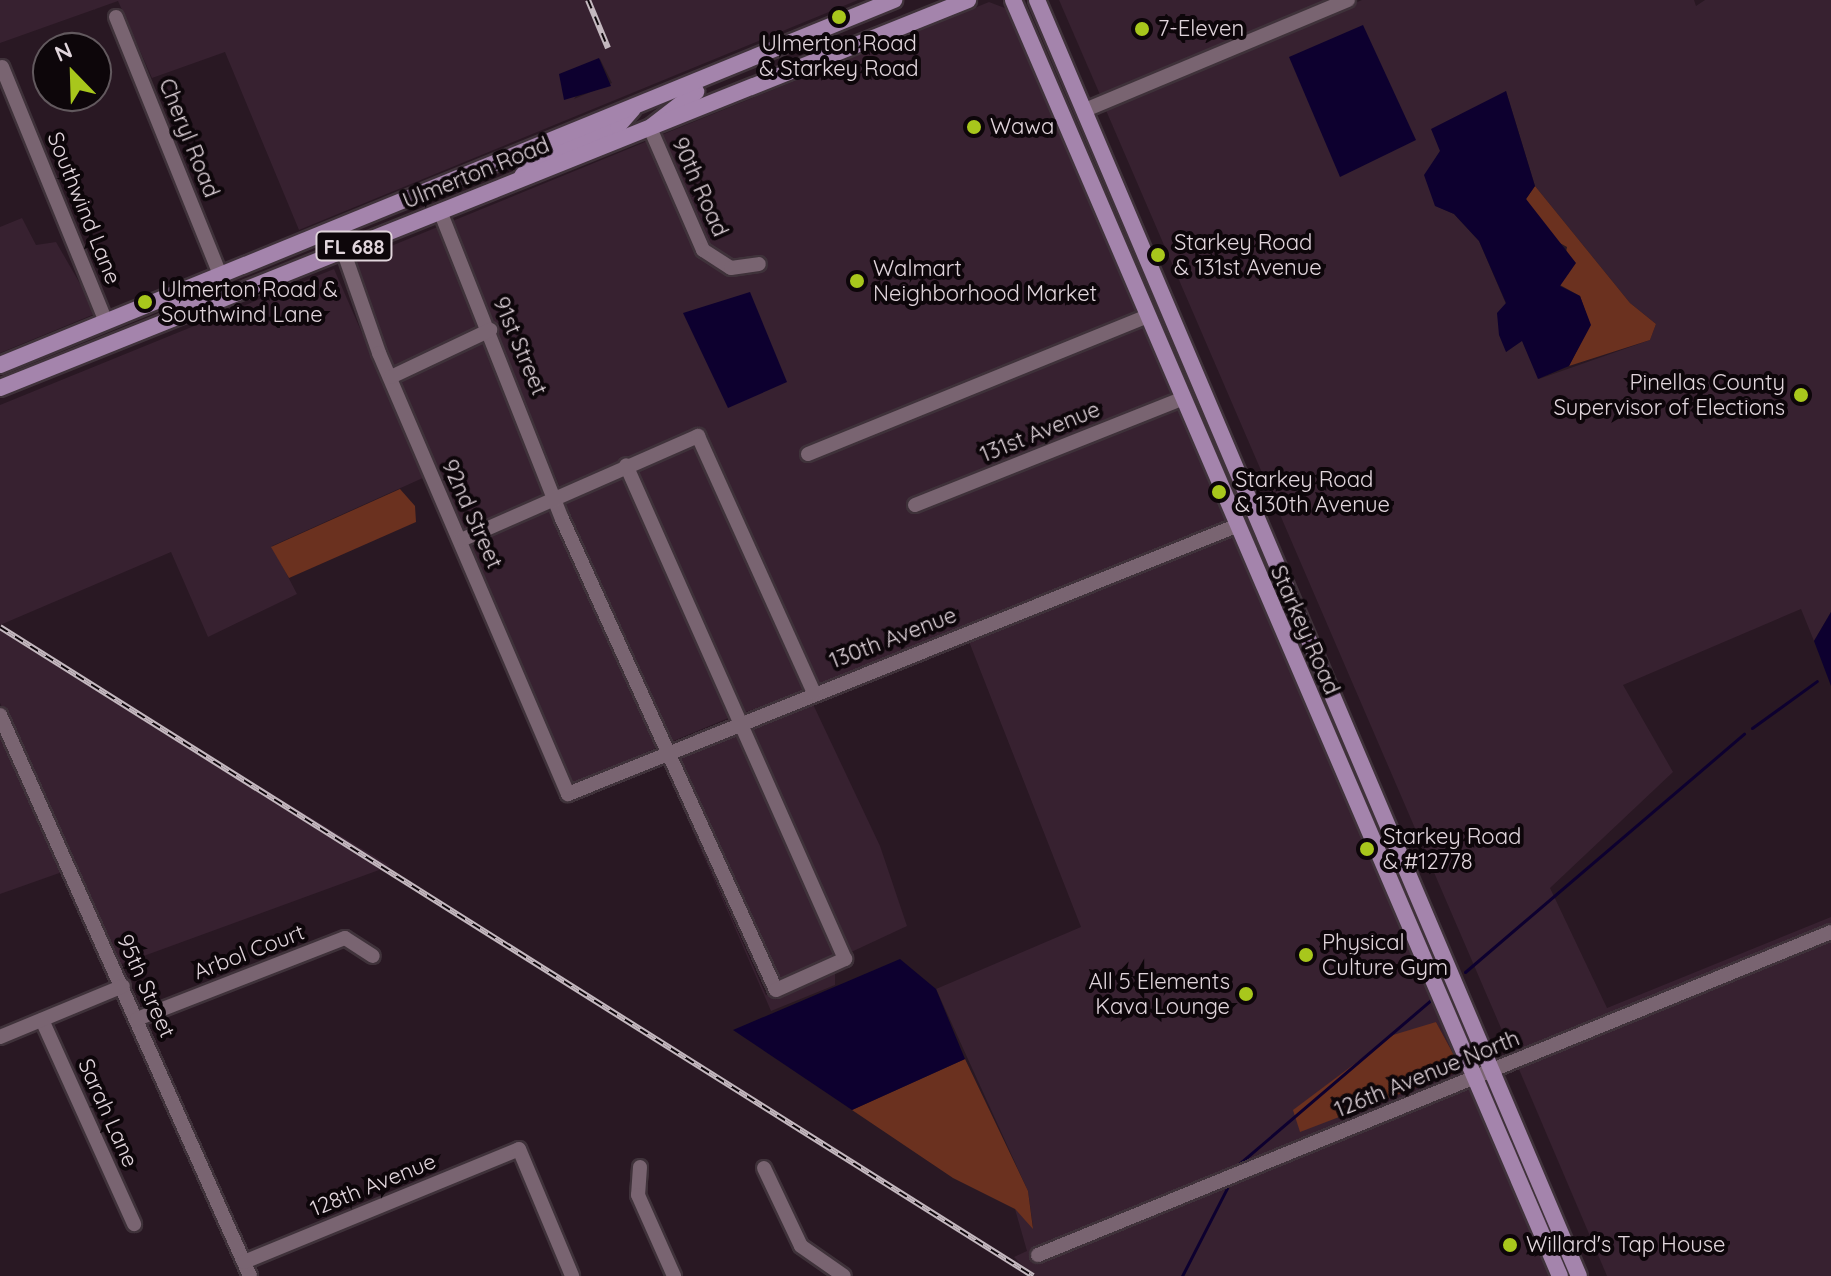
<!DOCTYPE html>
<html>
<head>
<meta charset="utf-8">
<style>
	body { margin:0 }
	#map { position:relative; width:1831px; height:1276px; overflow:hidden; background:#291823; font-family:Quicksand,sans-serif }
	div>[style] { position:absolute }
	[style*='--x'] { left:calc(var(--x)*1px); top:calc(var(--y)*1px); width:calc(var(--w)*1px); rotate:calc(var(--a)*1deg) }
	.built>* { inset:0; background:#372130 }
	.green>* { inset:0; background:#6b311f }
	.water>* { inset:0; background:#0d002f }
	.stream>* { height:3px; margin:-1.5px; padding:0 1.5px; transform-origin:1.5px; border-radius:1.5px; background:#0d002f }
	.roads { filter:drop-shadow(2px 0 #3f323a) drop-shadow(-2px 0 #3f323a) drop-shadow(0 2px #3f323a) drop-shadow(0 -2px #3f323a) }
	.minor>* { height:14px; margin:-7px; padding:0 7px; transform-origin:7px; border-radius:7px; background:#796471 }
	.major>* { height:16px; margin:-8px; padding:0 8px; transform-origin:8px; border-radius:8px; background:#a484ac }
	.rail>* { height:6px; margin-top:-3px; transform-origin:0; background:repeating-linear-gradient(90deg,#0d060a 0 9px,#c4b8bf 0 18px); box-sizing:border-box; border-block:2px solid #c4b8bf }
	.dots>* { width:22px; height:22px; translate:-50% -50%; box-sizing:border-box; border:4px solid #0d060a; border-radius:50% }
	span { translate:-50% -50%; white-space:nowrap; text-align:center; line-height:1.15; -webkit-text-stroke:8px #0d060a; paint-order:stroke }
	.shield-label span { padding:2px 6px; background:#0d060a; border:2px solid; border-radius:6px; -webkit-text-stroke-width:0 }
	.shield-label { font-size:20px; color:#e1d5dc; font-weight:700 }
	.poi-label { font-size:22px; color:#e1d5dc }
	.left { translate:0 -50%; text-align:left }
	.right { translate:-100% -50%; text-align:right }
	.street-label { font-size:22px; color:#e1d5dc }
	.north { position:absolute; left:32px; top:32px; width:80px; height:80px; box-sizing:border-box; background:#0d060a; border:2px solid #62595e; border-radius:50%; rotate:337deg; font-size:22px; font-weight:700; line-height:32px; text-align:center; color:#e1d5dc }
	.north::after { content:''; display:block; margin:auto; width:28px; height:36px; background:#a8c71c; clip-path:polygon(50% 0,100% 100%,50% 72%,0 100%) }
</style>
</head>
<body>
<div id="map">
	<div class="built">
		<i style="clip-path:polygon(evenodd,0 0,858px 0,299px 230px,225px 52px,152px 78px,118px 1px,0 43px,0 0,600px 59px,612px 83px,574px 99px,600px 59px)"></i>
		<i style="clip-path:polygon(1059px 0,1333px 0,1101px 97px)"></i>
		<i style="clip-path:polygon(evenodd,1362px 0,1694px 0,1696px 6px,1705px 0,1831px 0,1831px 612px,1814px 641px,1801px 609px,1623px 685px,1673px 772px,1550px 888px,1607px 1008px,1831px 917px,1831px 926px,1513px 1056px,1105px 108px,1362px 0,1506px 91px,1535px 186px,1630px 303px,1656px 324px,1650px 340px,1539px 379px,1522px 340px,1506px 352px,1506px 304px,1479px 241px,1454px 214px,1436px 206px,1425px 176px,1440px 151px,1506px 91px)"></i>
		<i style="clip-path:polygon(989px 2px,1010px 10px,1138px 313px,801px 450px,805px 461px,1143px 324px,1174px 395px,909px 501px,912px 512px,1178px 406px,1229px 523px,816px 686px,696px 431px,561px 490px,450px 222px,650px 140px,700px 254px,730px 274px,765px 269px,762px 258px,731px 263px,707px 247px,659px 136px)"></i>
		<i style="clip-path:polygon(22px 218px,36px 245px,56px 242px,97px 313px,0 353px,0 227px)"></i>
		<i style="clip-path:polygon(440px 226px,483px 327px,393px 370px,352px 262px)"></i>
		<i style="clip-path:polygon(334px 269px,425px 477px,272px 546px,297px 594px,208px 637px,171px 552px,0 625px,0 405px)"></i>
		<i style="clip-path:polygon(487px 338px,552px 494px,463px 533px,397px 381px)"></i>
		<i style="clip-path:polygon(696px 443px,807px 690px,740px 714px,633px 469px)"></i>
		<i style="clip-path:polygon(624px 473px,731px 717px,666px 744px,565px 502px)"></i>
		<i style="clip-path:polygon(555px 506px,656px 748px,570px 786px,467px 543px)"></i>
		<i style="clip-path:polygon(evenodd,1233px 533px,1468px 1074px,1032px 1251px,1035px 1261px,1473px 1085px,1552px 1276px,1033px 1276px,1014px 1257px,1027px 1251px,1015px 1209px,1033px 1227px,1028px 1191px,936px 989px,1081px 927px,968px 639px,1233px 533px,1436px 1022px,1462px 1070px,1300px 1131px,1294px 1110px,1436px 1022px)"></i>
		<i style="clip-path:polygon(0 629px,390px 866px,119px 965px,0 703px)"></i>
		<i style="clip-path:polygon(811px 700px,880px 846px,907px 926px,847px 954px,745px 724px)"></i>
		<i style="clip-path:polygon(0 728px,65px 871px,0 894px)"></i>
		<i style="clip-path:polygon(736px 728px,838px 958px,773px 985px,670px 754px)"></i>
		<i style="clip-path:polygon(661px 758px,766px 995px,835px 972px,835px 985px,771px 1011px)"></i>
		<i style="clip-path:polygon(1831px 938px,1831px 1276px,1607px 1276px,1518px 1067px)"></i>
	</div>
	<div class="green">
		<i style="clip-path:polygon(1535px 186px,1630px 303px,1656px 324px,1650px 340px,1569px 366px,1590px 325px,1580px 296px,1560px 285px,1567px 247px,1549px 237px,1526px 199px)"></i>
		<i style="clip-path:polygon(400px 489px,415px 506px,416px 522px,289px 578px,271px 547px)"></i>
		<i style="clip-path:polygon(1436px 1022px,1462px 1070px,1300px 1132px,1293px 1110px,1393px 1035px)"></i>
		<i style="clip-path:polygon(965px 1059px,1028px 1191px,1033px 1229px,1015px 1209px,953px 1178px,852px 1110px)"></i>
	</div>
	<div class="water">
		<i style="clip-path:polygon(1363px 25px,1416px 140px,1340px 177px,1289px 57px)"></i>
		<i style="clip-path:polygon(599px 58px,611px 86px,564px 100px,559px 74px)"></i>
		<i style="clip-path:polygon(1506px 91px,1535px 186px,1526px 199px,1576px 263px,1560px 286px,1580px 296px,1591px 325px,1569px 366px,1538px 379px,1522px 341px,1506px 352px,1499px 335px,1497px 313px,1506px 303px,1479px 241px,1454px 214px,1435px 206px,1424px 175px,1440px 151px,1431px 129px)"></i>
		<i style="clip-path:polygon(750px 292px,787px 382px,728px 408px,683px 313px)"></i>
		<i style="clip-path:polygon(1831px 612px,1831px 686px,1814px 641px)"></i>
		<i style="clip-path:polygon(900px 959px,936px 989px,965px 1059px,852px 1110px,733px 1030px)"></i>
	</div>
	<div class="stream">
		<i style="--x:1752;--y:728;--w:80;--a:-35.9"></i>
		<i style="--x:1465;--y:972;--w:367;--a:-40.5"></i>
		<i style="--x:1233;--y:1169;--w:260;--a:-40.5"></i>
		<i style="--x:1182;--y:1276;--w:99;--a:-62.9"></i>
	</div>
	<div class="roads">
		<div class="minor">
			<i style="--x:116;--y:17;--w:278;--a:68"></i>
			<i style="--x:2;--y:67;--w:275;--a:67.8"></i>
			<i style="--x:1085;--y:110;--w:285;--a:-22.7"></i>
			<i style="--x:650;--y:128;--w:133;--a:66.5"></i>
			<i style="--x:703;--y:250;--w:33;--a:33"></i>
			<i style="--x:731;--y:268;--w:28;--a:-8"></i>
			<i style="--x:440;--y:211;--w:331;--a:68.4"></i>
			<i style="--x:562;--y:519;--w:517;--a:65.57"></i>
			<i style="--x:776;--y:990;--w:76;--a:-24.2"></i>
			<i style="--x:845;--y:959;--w:540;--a:-113.91"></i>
			<i style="--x:343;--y:250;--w:109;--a:70.7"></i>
			<i style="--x:379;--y:353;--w:480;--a:66.8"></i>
			<i style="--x:568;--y:794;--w:720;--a:-21.86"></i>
			<i style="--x:391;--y:377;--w:110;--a:-25.4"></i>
			<i style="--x:808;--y:454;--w:364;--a:-22.1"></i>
			<i style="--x:915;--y:505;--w:286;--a:-21.7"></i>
			<i style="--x:461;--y:540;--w:259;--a:-23.7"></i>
			<i style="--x:698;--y:436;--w:282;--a:65.7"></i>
			<i style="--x:0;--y:715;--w:614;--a:65.98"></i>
			<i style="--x:137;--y:1019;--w:223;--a:-21.3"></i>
			<i style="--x:345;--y:938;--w:33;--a:33"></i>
			<i style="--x:42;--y:1020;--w:224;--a:65.7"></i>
			<i style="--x:0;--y:1037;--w:133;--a:-22.5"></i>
			<i style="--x:640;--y:1167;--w:28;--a:94"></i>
			<i style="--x:638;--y:1195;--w:89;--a:66"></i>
			<i style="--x:764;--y:1168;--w:86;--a:64.6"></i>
			<i style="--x:801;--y:1246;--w:52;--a:34.9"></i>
			<i style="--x:1038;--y:1255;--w:856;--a:-22.16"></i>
			<i style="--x:244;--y:1262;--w:297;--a:-22.3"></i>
			<i style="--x:519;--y:1149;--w:138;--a:67.3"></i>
		</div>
		<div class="major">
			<i style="--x:1013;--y:0;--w:1388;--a:66.8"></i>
			<i style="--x:1037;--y:0;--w:1386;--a:66.99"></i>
			<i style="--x:652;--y:126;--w:56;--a:-37.7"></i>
			<i style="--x:522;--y:176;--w:20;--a:-49"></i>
			<i style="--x:535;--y:161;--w:90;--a:-22.9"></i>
			<i style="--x:618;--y:126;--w:23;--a:-49"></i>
			<i style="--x:171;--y:308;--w:55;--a:-31.7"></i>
			<i style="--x:0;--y:365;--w:966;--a:-22.21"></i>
			<i style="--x:0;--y:388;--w:1043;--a:-21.84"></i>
		</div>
	</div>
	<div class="rail">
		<i style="--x:588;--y:0;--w:52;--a:67.4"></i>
		<i style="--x:0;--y:627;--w:1220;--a:32.14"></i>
	</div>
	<div class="dots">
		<i style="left:839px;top:17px;background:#a8c71c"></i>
		<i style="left:1142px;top:29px;background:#a8c71c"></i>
		<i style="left:974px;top:127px;background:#a8c71c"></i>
		<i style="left:1158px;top:255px;background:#a8c71c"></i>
		<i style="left:857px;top:281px;background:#a8c71c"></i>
		<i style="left:145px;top:302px;background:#a8c71c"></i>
		<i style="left:1801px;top:395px;background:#a8c71c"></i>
		<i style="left:1219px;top:492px;background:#a8c71c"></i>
		<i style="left:1367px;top:849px;background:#a8c71c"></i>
		<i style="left:1306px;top:955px;background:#a8c71c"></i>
		<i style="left:1246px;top:994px;background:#a8c71c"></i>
		<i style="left:1510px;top:1245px;background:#a8c71c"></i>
	</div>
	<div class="shield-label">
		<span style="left:354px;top:246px">FL 688</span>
	</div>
	<div class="poi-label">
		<span class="left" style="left:1158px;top:29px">7-Eleven</span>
		<span style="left:839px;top:56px">Ulmerton Road<br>&amp; Starkey Road</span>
		<span class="left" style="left:990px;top:127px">Wawa</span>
		<span class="left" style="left:1174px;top:255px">Starkey Road<br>&amp; 131st Avenue</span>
		<span class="left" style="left:873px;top:281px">Walmart<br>Neighborhood Market</span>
		<span class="left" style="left:161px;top:302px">Ulmerton Road &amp;<br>Southwind Lane</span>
		<span class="right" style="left:1785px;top:395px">Pinellas County<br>Supervisor of Elections</span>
		<span class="left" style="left:1235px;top:492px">Starkey Road<br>&amp; 130th Avenue</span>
		<span class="left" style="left:1383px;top:849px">Starkey Road<br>&amp; #12778</span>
		<span class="left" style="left:1322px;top:955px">Physical<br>Culture Gym</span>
		<span class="right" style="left:1230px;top:994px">All 5 Elements<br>Kava Lounge</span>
		<span class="left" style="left:1526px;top:1245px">Willard's Tap House</span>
	</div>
	<div class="street-label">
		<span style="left:189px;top:138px;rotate:68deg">Cheryl Road</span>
		<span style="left:476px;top:173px;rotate:-22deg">Ulmerton Road</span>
		<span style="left:700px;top:187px;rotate:66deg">90th Road</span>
		<span style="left:84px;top:208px;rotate:68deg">Southwind Lane</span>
		<span style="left:520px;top:346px;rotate:67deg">91st Street</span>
		<span style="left:1040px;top:432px;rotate:-22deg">131st Avenue</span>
		<span style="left:472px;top:514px;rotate:66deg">92nd Street</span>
		<span style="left:1305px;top:630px;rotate:66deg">Starkey Road</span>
		<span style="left:893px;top:638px;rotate:-21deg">130th Avenue</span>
		<span style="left:249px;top:952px;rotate:-21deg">Arbol Court</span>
		<span style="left:146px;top:986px;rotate:66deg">95th Street</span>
		<span style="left:1427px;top:1074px;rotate:-22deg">126th Avenue North</span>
		<span style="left:108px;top:1113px;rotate:66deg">Sarah Lane</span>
		<span style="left:373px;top:1185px;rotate:-22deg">128th Avenue</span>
	</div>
	<div class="north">N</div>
</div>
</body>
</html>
